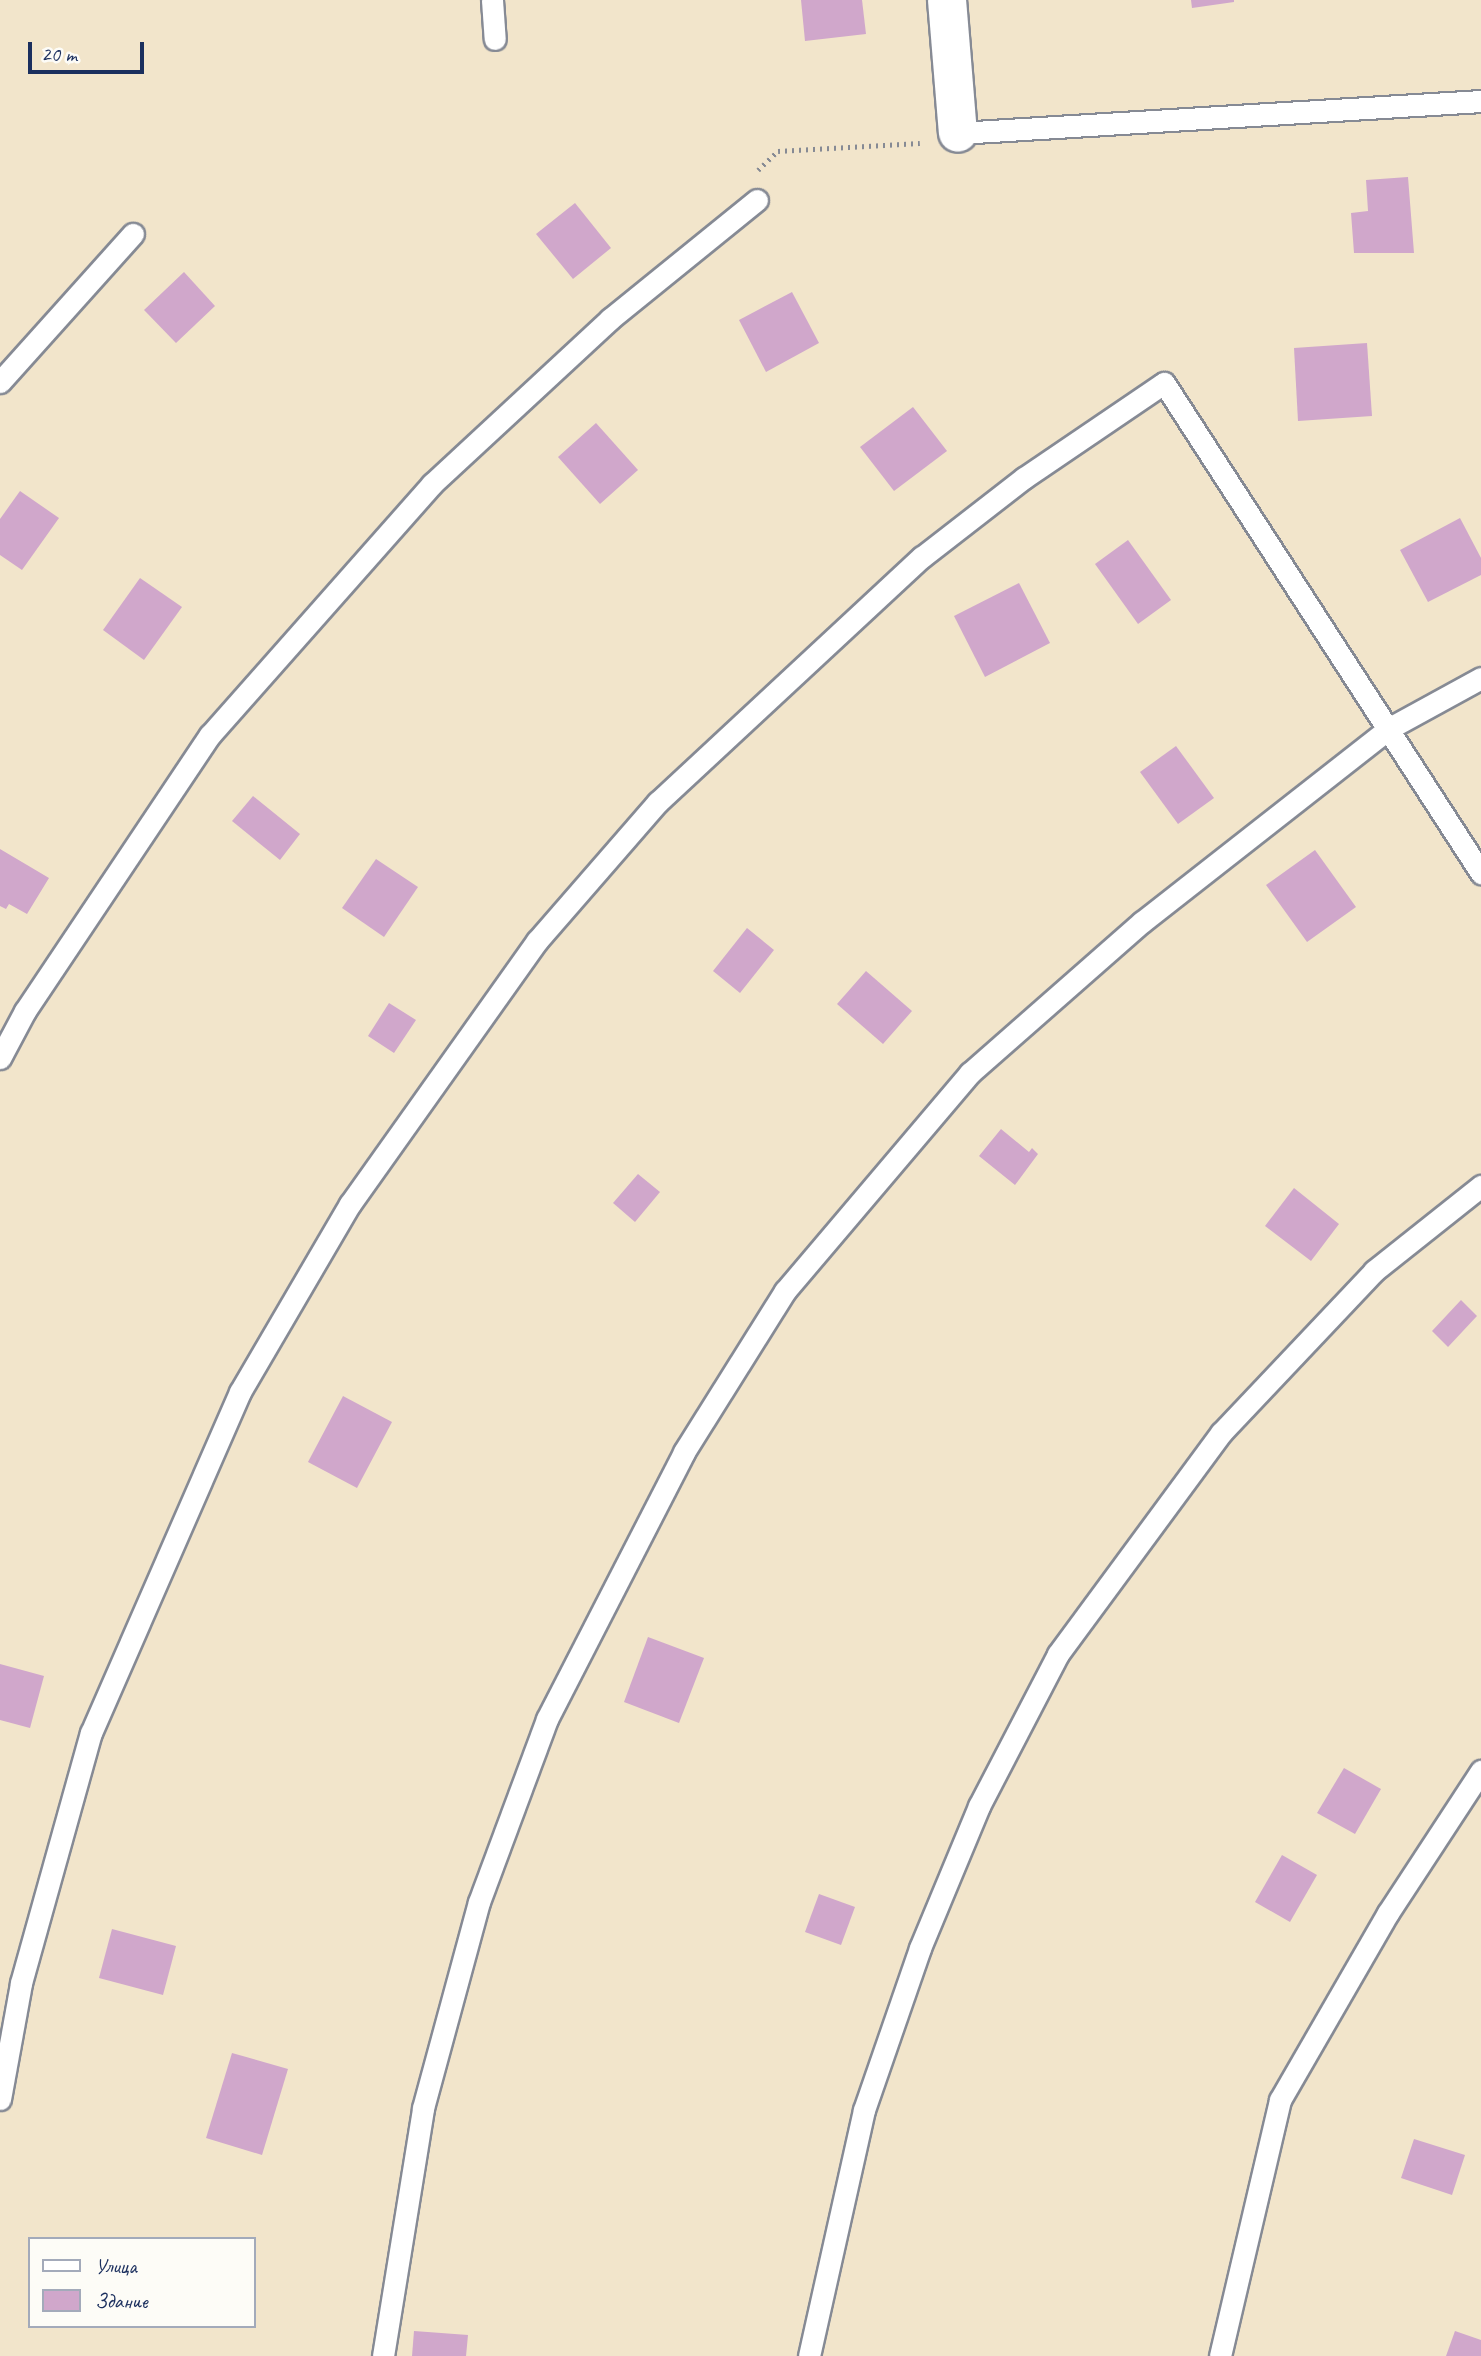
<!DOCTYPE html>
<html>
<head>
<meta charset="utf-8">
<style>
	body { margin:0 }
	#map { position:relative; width:1481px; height:2356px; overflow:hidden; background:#f2e5cb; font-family:Caveat,sans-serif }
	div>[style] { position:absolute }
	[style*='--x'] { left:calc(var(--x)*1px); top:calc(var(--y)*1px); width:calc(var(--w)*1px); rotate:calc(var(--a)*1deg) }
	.building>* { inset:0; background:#d0a7cb }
	.path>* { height:4.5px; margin-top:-2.25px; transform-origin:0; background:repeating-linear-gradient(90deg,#868a94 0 2px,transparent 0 7px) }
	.roads { filter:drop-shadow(2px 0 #868a94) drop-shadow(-2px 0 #868a94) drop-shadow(0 2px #868a94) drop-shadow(0 -2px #868a94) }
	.lane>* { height:21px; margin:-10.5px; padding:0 10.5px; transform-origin:10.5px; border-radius:10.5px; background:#fff }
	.street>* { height:38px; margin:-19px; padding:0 19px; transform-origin:19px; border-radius:19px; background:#fff }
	span { translate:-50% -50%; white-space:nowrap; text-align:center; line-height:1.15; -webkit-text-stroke:6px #fdfcf7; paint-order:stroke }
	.legend { position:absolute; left:28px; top:2237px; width:228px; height:91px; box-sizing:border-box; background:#fdfcf7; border:2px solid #a3aaba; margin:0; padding:9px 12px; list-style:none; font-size:21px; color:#1b2f5e }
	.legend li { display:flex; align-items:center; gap:14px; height:35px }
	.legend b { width:35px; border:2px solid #a3aaba }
	.scale { position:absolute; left:28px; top:42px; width:116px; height:32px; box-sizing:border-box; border:4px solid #1b2f5e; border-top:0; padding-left:9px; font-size:21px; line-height:24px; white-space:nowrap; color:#1b2f5e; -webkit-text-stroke:5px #fdfcf7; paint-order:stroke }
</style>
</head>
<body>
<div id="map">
	<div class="building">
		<i style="clip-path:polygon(801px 0,862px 0,866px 34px,805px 41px)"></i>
		<i style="clip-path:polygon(1191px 0,1234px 0,1234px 2px,1192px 8px)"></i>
		<i style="clip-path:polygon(1408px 177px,1414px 253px,1354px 253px,1351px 213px,1368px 211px,1366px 180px)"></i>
		<i style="clip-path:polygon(575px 203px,611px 248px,573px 279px,536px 234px)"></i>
		<i style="clip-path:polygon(184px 272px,215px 306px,176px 343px,144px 310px)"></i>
		<i style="clip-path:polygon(792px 292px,819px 343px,766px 372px,739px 320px)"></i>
		<i style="clip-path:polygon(1367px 343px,1372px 416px,1298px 421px,1294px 348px)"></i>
		<i style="clip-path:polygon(913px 407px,947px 451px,894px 491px,860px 447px)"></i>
		<i style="clip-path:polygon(596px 423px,638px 470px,600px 504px,558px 457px)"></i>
		<i style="clip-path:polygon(20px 491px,59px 518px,22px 570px,0 555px,0 519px)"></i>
		<i style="clip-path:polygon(1460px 518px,1481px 558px,1481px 575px,1428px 602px,1400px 550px)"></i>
		<i style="clip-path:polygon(1128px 540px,1171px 600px,1138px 624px,1095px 564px)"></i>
		<i style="clip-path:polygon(140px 578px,182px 607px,144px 660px,103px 630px)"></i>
		<i style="clip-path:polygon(1019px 583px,1050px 643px,985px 677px,954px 616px)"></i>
		<i style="clip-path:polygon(1176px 746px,1214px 798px,1178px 824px,1140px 772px)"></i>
		<i style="clip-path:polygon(253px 796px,300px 834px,280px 860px,232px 821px)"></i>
		<i style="clip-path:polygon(0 849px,49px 878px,27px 914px,9px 904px,6px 909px,0 906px)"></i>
		<i style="clip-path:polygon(1315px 850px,1356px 907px,1307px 942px,1266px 885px)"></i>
		<i style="clip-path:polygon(376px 859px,418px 887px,384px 937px,342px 908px)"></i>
		<i style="clip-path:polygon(747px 928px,774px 950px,740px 993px,713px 971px)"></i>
		<i style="clip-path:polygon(866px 971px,912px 1011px,883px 1044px,837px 1004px)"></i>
		<i style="clip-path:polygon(389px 1003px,416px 1020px,394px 1053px,368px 1036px)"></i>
		<i style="clip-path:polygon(1001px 1129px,1029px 1152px,1032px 1148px,1038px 1154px,1015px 1185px,979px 1156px)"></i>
		<i style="clip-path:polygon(638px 1174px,660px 1192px,635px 1222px,613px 1203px)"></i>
		<i style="clip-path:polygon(1294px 1188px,1339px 1224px,1311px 1261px,1265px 1226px)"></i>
		<i style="clip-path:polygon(1461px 1300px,1477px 1316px,1448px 1347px,1432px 1331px)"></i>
		<i style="clip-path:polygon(343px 1396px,392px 1422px,357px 1488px,308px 1462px)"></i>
		<i style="clip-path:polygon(648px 1637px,704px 1658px,679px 1723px,624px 1702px)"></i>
		<i style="clip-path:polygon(0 1664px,44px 1676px,30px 1728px,0 1720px)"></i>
		<i style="clip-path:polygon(1344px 1768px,1381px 1789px,1355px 1834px,1317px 1813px)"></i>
		<i style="clip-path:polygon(1282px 1855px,1317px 1875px,1290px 1922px,1255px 1902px)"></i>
		<i style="clip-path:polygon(819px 1894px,855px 1907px,841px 1945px,805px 1932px)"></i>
		<i style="clip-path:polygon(112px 1929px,176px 1946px,163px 1995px,99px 1978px)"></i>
		<i style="clip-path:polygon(232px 2053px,288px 2069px,262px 2155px,206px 2138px)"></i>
		<i style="clip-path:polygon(1414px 2139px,1465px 2155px,1452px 2195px,1401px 2178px)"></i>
		<i style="clip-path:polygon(414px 2331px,468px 2335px,466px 2356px,412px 2356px)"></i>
		<i style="clip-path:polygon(1455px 2331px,1481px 2340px,1481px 2356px,1446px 2356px)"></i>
	</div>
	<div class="path">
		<i style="--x:758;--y:170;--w:28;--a:-44"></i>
		<i style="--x:778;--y:151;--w:142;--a:-3.2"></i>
	</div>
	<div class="roads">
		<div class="lane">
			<i style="--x:492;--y:0;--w:39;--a:86"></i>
			<i style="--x:958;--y:133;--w:524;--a:-3.5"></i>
			<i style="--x:0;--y:382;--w:199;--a:-48.1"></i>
			<i style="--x:0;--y:1058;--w:53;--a:-62"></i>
			<i style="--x:25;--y:1011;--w:332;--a:-56.2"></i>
			<i style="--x:210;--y:735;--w:335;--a:-48.5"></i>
			<i style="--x:432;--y:484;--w:243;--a:-42.8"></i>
			<i style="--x:610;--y:319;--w:189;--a:-39"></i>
			<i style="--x:0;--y:2099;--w:118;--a:-79.7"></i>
			<i style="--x:21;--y:1983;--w:260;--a:-74.4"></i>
			<i style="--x:91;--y:1733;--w:372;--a:-66.4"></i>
			<i style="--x:240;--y:1392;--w:218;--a:-59.7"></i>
			<i style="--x:350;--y:1204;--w:323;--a:-54.6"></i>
			<i style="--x:537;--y:941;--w:184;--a:-49"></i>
			<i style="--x:658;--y:802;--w:360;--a:-42.9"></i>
			<i style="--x:922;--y:557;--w:129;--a:-37.8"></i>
			<i style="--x:1024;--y:478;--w:169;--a:-34.2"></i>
			<i style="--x:1164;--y:383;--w:584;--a:57.1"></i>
			<i style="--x:383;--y:2356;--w:251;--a:-80.8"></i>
			<i style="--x:423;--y:2108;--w:213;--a:-74.8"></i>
			<i style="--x:479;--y:1902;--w:195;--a:-69.6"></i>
			<i style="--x:547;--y:1719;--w:300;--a:-62.8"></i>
			<i style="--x:684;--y:1452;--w:190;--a:-57.9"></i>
			<i style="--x:785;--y:1291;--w:286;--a:-49.7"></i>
			<i style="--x:970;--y:1073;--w:229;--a:-41.3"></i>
			<i style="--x:1142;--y:922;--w:313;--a:-38.1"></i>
			<i style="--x:1388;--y:729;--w:106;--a:-28.7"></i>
			<i style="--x:809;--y:2356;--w:252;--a:-77.4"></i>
			<i style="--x:864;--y:2110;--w:171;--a:-70.9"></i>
			<i style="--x:920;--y:1948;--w:154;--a:-67.4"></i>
			<i style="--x:979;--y:1806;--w:171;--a:-62.5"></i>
			<i style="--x:1058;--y:1654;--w:275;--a:-53.6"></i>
			<i style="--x:1221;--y:1433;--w:223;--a:-46.6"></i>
			<i style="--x:1374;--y:1271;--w:137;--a:-38.5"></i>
			<i style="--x:1220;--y:2356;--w:263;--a:-76.8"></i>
			<i style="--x:1280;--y:2100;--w:216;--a:-60"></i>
			<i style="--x:1388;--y:1913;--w:170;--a:-56.8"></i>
		</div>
		<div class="street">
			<i style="--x:947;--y:0;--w:133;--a:85.3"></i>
		</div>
	</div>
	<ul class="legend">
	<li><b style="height:9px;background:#fff"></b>Улица</li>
	<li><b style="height:19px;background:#d0a7cb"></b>Здание</li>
	</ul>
	<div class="scale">20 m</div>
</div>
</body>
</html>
